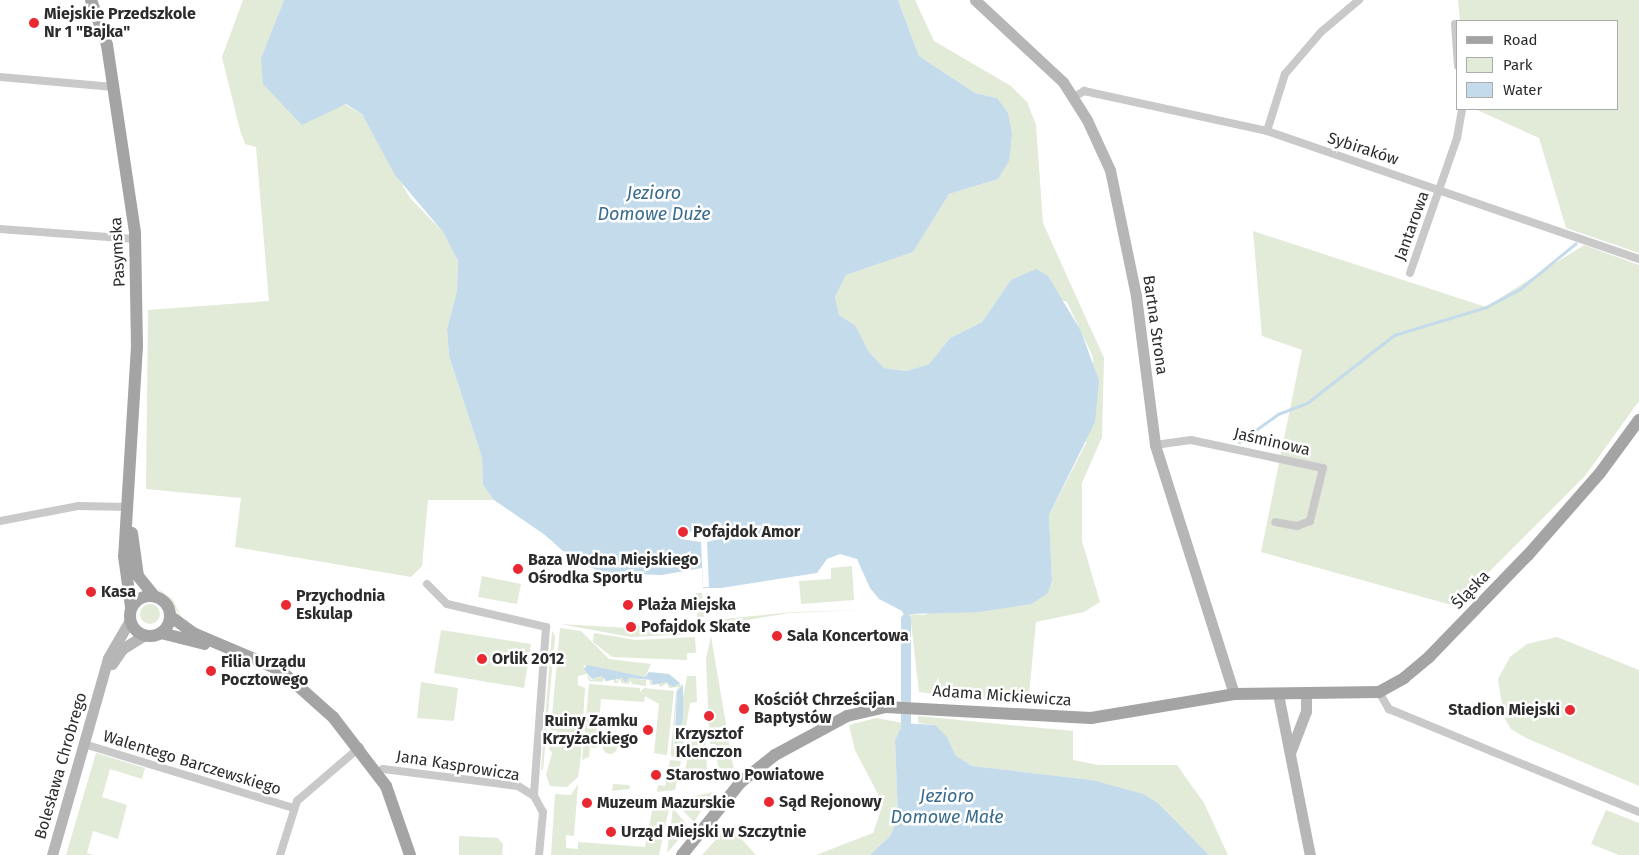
<!DOCTYPE html>
<html>
<head>
<meta charset="utf-8">
<style>
	body { margin:0 }
	#map { position:relative; width:1639px; height:855px; overflow:hidden; background:#fff; font-family:"Fira Sans",sans-serif }
	div>[style] { position:absolute }
	[style*='--x'] { left:calc(var(--x)*1px); top:calc(var(--y)*1px); width:calc(var(--w)*1px); rotate:calc(var(--a)*1deg) }
	.green>* { inset:0; background:#e2ead8 }
	.round { border-radius:50% }
	.water>* { inset:0; background:#c3dbeb }
	.pier>* { inset:0; background:#fff }
	.stream>* { height:3px; margin:-1.5px; padding:0 1.5px; transform-origin:1.5px; border-radius:1.5px; background:#c3dbeb }
	.canal>* { height:10px; margin:-5px; padding:0 5px; transform-origin:5px; border-radius:5px; background:#c3dbeb }
	.street>* { height:8px; margin:-4px; padding:0 4px; transform-origin:4px; border-radius:4px; background:#c9c9c9 }
	.secondary>* { height:11px; margin:-5.5px; padding:0 5.5px; transform-origin:5.5px; border-radius:5.5px; background:#b6b6b6 }
	.primary>* { height:12px; margin:-6px; padding:0 6px; transform-origin:6px; border-radius:6px; background:#a4a4a4 }
	.primary>.ring { margin:-6px; padding:0; box-sizing:content-box; background:none; border:12px solid #a4a4a4; border-radius:50% }
	.dots>* { width:14px; height:14px; translate:-50% -50%; box-sizing:border-box; border:2px solid #fff; border-radius:50% }
	span { translate:-50% -50%; white-space:nowrap; text-align:center; line-height:1.15; -webkit-text-stroke:5px #fff; paint-order:stroke }
	.poi-label { font-size:16px; color:#2c2c2c; font-weight:700 }
	.left { translate:0 -50%; text-align:left }
	.right { translate:-100% -50%; text-align:right }
	.street-label { font-size:16px; color:#2c2c2c }
	.water-label { font-size:18px; color:#396c8f; font-style:italic }
	.legend { position:absolute; left:1456px; top:20px; width:162px; height:90px; box-sizing:border-box; background:#fff; border:1px solid #ababab; margin:0; padding:6px 9px; list-style:none; font-size:15px; color:#2c2c2c }
	.legend li { display:flex; align-items:center; gap:10px; height:25px }
	.legend b { width:25px; border:1px solid #ababab }
</style>
</head>
<body>
<div id="map">
	<div class="green">
		<i style="clip-path:polygon(243px 0,284px 0,261px 58px,362px 114px,410px 198px,443px 232px,458px 261px,457px 291px,447px 329px,449px 356px,482px 458px,483px 485px,494px 500px,428px 500px,422px 566px,411px 577px,235px 547px,241px 498px,146px 489px,148px 310px,269px 301px,256px 147px,245px 144px,240px 130px,222px 57px)"></i>
		<i style="clip-path:polygon(898px 0,915px 0,934px 41px,1011px 86px,1027px 102px,1036px 125px,1043px 223px,1104px 358px,1102px 437px,1082px 483px,1082px 541px,1100px 602px,1084px 612px,1036px 622px,1028px 705px,919px 692px,910px 614px,924px 615px,1052px 580px,1049px 515px,1086px 443px,1093px 357px,1067px 302px,1011px 280px,982px 322px,950px 338px,929px 364px,907px 371px,884px 368px,869px 352px,855px 325px,839px 315px,835px 297px,846px 275px,913px 252px,949px 194px,998px 179px,997px 98px,975px 93px,919px 56px)"></i>
		<i style="clip-path:polygon(1458px 0,1639px 0,1639px 253px,1566px 228px,1539px 138px,1475px 109px,1618px 109px,1618px 21px,1460px 21px)"></i>
		<i style="clip-path:polygon(1253px 231px,1486px 307px,1584px 245px,1639px 265px,1639px 401px,1585px 476px,1455px 606px,1261px 552px,1302px 350px,1262px 336px)"></i>
		<i style="clip-path:polygon(852px 566px,854px 600px,801px 604px,799px 581px,831px 579px,831px 568px)"></i>
		<i style="clip-path:polygon(482px 576px,521px 584px,517px 604px,478px 597px)"></i>
		<i style="clip-path:polygon(152px 584px,173px 600px,183px 621px,169px 599px)"></i>
		<i style="clip-path:polygon(696px 593px,702px 593px,704px 617px,697px 617px)"></i>
		<i class="round" style="left:140px;top:604px;width:20px;height:20px"></i>
		<i style="clip-path:polygon(864px 610px,789px 613px,723px 624px,723px 619px,793px 612px)"></i>
		<i style="clip-path:polygon(680px 621px,694px 621px,695px 634px,631px 637px,560px 624px,629px 628px,646px 624px,646px 629px,659px 622px,660px 628px,673px 622px,673px 627px,680px 627px)"></i>
		<i style="clip-path:polygon(560px 628px,581px 631px,609px 659px,651px 664px,645px 677px,583px 665px,591px 680px,602px 676px,607px 677px,608px 681px,610px 677px,615px 677px,617px 682px,618px 678px,623px 678px,626px 683px,629px 678px,646px 680px,646px 686px,632px 684px,630px 680px,629px 684px,622px 683px,619px 679px,618px 683px,614px 683px,614px 678px,605px 682px,605px 678px,602px 682px,589px 681px,587px 674px,578px 676px,578px 685px,585px 688px,581px 755px,578px 777px,567px 787px,550px 786px,546px 775px,552px 753px,549px 749px)"></i>
		<i style="clip-path:polygon(441px 630px,531px 644px,524px 688px,434px 673px)"></i>
		<i style="clip-path:polygon(552px 631px,555px 636px,543px 770px,541px 770px)"></i>
		<i style="clip-path:polygon(594px 633px,636px 640px,695px 637px,696px 653px,687px 653px,687px 660px,612px 657px,593px 642px)"></i>
		<i style="clip-path:polygon(711px 636px,732px 760px,734px 769px,712px 770px,718px 766px,717px 759px,711px 759px,711px 751px,717px 751px,716px 744px,710px 744px,710px 737px,716px 736px,715px 729px,709px 729px,706px 659px)"></i>
		<i style="clip-path:polygon(1557px 637px,1639px 670px,1639px 786px,1526px 738px,1511px 729px,1504px 717px,1498px 679px,1510px 657px,1527px 644px)"></i>
		<i style="clip-path:polygon(687px 676px,696px 676px,697px 702px,690px 703px,681px 758px,671px 756px,671px 750px,676px 692px,679px 687px,669px 688px,667px 683px,660px 687px,658px 682px,651px 686px,649px 680px,680px 683px,681px 686px,677px 693px,673px 751px)"></i>
		<i style="clip-path:polygon(421px 682px,458px 688px,454px 721px,417px 718px)"></i>
		<i style="clip-path:polygon(589px 684px,640px 688px,640px 692px,644px 688px,674px 691px,667px 755px,654px 753px,659px 704px,645px 696px,644px 702px,601px 699px,597px 748px,590px 747px,589px 757px,582px 760px)"></i>
		<i style="clip-path:polygon(918px 716px,1073px 731px,1073px 760px,1098px 765px,1177px 765px,1204px 803px,1228px 855px,1209px 855px,1159px 804px,1092px 780px,972px 766px,955px 755px,935px 725px,918px 723px)"></i>
		<i style="clip-path:polygon(876px 718px,903px 723px,895px 740px,898px 819px,890px 836px,870px 855px,816px 855px,873px 833px,883px 804px,855px 750px,849px 725px)"></i>
		<i style="clip-path:polygon(693px 730px,705px 730px,707px 770px,685px 771px)"></i>
		<i class="round" style="left:603px;top:740px;width:14px;height:14px"></i>
		<i style="clip-path:polygon(96px 753px,145px 768px,142px 779px,110px 769px,102px 797px,127px 805px,118px 839px,93px 831px,87px 853px,93px 855px,66px 855px)"></i>
		<i style="clip-path:polygon(670px 760px,681px 761px,675px 790px,657px 792px,658px 785px,665px 786px)"></i>
		<i style="clip-path:polygon(578px 784px,574px 836px,566px 835px,566px 848px,578px 849px,578px 842px,645px 847px,654px 801px,669px 809px,659px 855px,551px 855px,555px 794px,571px 795px)"></i>
		<i style="clip-path:polygon(613px 784px,629px 785px,630px 789px,612px 791px)"></i>
		<i style="clip-path:polygon(713px 792px,694px 822px,674px 801px)"></i>
		<i style="clip-path:polygon(673px 808px,687px 825px,676px 823px,675px 826px,687px 830px,667px 853px)"></i>
		<i style="clip-path:polygon(1606px 810px,1639px 823px,1639px 855px,1619px 855px,1591px 844px)"></i>
		<i style="clip-path:polygon(729px 825px,756px 855px,702px 855px)"></i>
		<i style="clip-path:polygon(459px 836px,498px 838px,503px 844px,502px 855px,459px 855px)"></i>
	</div>
	<div class="water">
		<i style="clip-path:polygon(284px 0,898px 0,919px 56px,975px 93px,997px 98px,1008px 113px,1012px 134px,1009px 161px,998px 179px,949px 194px,913px 252px,846px 275px,835px 297px,839px 315px,855px 325px,869px 352px,884px 368px,907px 371px,929px 364px,950px 338px,982px 322px,1011px 280px,1036px 269px,1048px 276px,1081px 331px,1099px 381px,1095px 422px,1049px 515px,1052px 580px,1048px 593px,1031px 604px,979px 612px,910px 614px,906px 619px,902px 611px,879px 599px,870px 588px,857px 559px,840px 554px,827px 559px,817px 573px,721px 588px,703px 588px,702px 568px,662px 575px,604px 573px,573px 560px,545px 535px,494px 500px,483px 485px,482px 458px,449px 356px,447px 329px,457px 291px,458px 261px,443px 232px,395px 175px,362px 114px,346px 104px,302px 125px,263px 84px,261px 58px)"></i>
		<i style="clip-path:polygon(587px 665px,645px 677px,649px 672px,669px 674px,680px 683px,673px 687px,666px 682px,653px 685px,652px 680px,629px 678px,626px 683px,622px 678px,607px 681px,602px 676px,592px 679px,584px 669px)"></i>
		<i style="clip-path:polygon(683px 684px,683px 717px,674px 752px,677px 692px)"></i>
		<i style="clip-path:polygon(903px 723px,935px 725px,947px 737px,955px 755px,972px 766px,1092px 780px,1143px 794px,1159px 804px,1209px 855px,870px 855px,890px 836px,898px 819px,895px 740px)"></i>
	</div>
	<div class="pier">
		<i style="clip-path:polygon(723px 526px,729px 526px,730px 536px,707px 542px,709px 587px,703px 587px,701px 542px,680px 539px,679px 529px,686px 528px,686px 533px,706px 528px,711px 532px,723px 531px)"></i>
	</div>
	<div class="stream">
		<i style="--x:1239;--y:442;--w:48;--a:-35.7"></i>
		<i style="--x:1278;--y:414;--w:31;--a:-21"></i>
		<i style="--x:1307;--y:403;--w:110;--a:-38"></i>
		<i style="--x:1394;--y:335;--w:96;--a:-16.9"></i>
		<i style="--x:1486;--y:307;--w:38;--a:-28"></i>
		<i style="--x:1520;--y:289;--w:72;--a:-39.4"></i>
	</div>
	<div class="canal">
		<i style="--x:906;--y:724;--w:105;--a:-90"></i>
	</div>
	<div class="street">
		<i style="--x:1455;--y:24;--w:42;--a:85.9"></i>
		<i style="--x:0;--y:77;--w:114;--a:5"></i>
		<i style="--x:1074;--y:97;--w:12;--a:-31"></i>
		<i style="--x:1084;--y:91;--w:187;--a:12.3"></i>
		<i style="--x:1267;--y:131;--w:393;--a:19"></i>
		<i style="--x:1267;--y:131;--w:60;--a:-72.5"></i>
		<i style="--x:1285;--y:74;--w:55;--a:-49.4"></i>
		<i style="--x:1321;--y:32;--w:50;--a:-40.1"></i>
		<i style="--x:0;--y:229;--w:135;--a:4.2"></i>
		<i style="--x:1410;--y:273;--w:143;--a:-70.8"></i>
		<i style="--x:1457;--y:138;--w:29;--a:-80"></i>
		<i style="--x:1155;--y:445;--w:36;--a:-8"></i>
		<i style="--x:1191;--y:440;--w:135;--a:12"></i>
		<i style="--x:1323;--y:468;--w:55;--a:103.8"></i>
		<i style="--x:1310;--y:521;--w:14;--a:159"></i>
		<i style="--x:1297;--y:526;--w:22;--a:-170"></i>
		<i style="--x:0;--y:521;--w:79;--a:-10.9"></i>
		<i style="--x:78;--y:506;--w:51;--a:1.1"></i>
		<i style="--x:427;--y:584;--w:28;--a:45"></i>
		<i style="--x:447;--y:604;--w:102;--a:13.1"></i>
		<i style="--x:546;--y:627;--w:169;--a:94.1"></i>
		<i style="--x:1379;--y:692;--w:20;--a:60"></i>
		<i style="--x:1389;--y:709;--w:270;--a:22.4"></i>
		<i style="--x:84;--y:744;--w:219;--a:17"></i>
		<i style="--x:378;--y:772;--w:6;--a:-31"></i>
		<i style="--x:383;--y:769;--w:136;--a:7.2"></i>
		<i style="--x:518;--y:786;--w:19;--a:32"></i>
		<i style="--x:534;--y:796;--w:18;--a:61"></i>
		<i style="--x:543;--y:812;--w:43;--a:95.3"></i>
		<i style="--x:280;--y:855;--w:57;--a:-72.5"></i>
		<i style="--x:297;--y:801;--w:83;--a:-40.6"></i>
	</div>
	<div class="secondary">
		<i style="--x:975;--y:0;--w:120;--a:43"></i>
		<i style="--x:1063;--y:82;--w:45;--a:57.7"></i>
		<i style="--x:1087;--y:120;--w:55;--a:65.3"></i>
		<i style="--x:1110;--y:170;--w:129;--a:78.3"></i>
		<i style="--x:1136;--y:296;--w:150;--a:82.7"></i>
		<i style="--x:1155;--y:445;--w:261;--a:72.4"></i>
		<i style="--x:112;--y:664;--w:18;--a:-56"></i>
		<i style="--x:122;--y:649;--w:25;--a:-32"></i>
		<i style="--x:1278;--y:694;--w:164;--a:78.8"></i>
		<i style="--x:1290;--y:753;--w:45;--a:-69.1"></i>
		<i style="--x:1306;--y:711;--w:17;--a:-90"></i>
		<i style="--x:52;--y:855;--w:205;--a:-74.1"></i>
		<i style="--x:108;--y:658;--w:44;--a:-59.9"></i>
	</div>
	<div class="primary">
		<i style="--x:91;--y:0;--w:48;--a:70.4"></i>
		<i style="--x:107;--y:45;--w:190;--a:81.5"></i>
		<i style="--x:135;--y:233;--w:113;--a:89"></i>
		<i style="--x:137;--y:346;--w:210;--a:93.5"></i>
		<i style="--x:124;--y:556;--w:51;--a:82.2"></i>
		<i style="--x:132;--y:533;--w:43;--a:82.1"></i>
		<i style="--x:138;--y:576;--w:26;--a:51"></i>
		<i class="ring" style="left:130px;top:596px;width:28px;height:28px"></i>
		<i style="--x:170;--y:616;--w:29;--a:36"></i>
		<i style="--x:193;--y:633;--w:95;--a:23"></i>
		<i style="--x:280;--y:670;--w:71;--a:41.6"></i>
		<i style="--x:333;--y:717;--w:87;--a:52.5"></i>
		<i style="--x:386;--y:786;--w:73;--a:70.8"></i>
		<i style="--x:161;--y:633;--w:45;--a:14"></i>
		<i style="--x:682;--y:855;--w:94;--a:-51.1"></i>
		<i style="--x:741;--y:782;--w:43;--a:-38.5"></i>
		<i style="--x:775;--y:755;--w:82;--a:-28.4"></i>
		<i style="--x:847;--y:716;--w:40;--a:-13"></i>
		<i style="--x:886;--y:707;--w:205;--a:3.1"></i>
		<i style="--x:1091;--y:718;--w:145;--a:-9.5"></i>
		<i style="--x:1234;--y:694;--w:145;--a:-0.8"></i>
		<i style="--x:1379;--y:692;--w:29;--a:-29"></i>
		<i style="--x:1404;--y:678;--w:33;--a:-40"></i>
		<i style="--x:1429;--y:657;--w:142;--a:-45.9"></i>
		<i style="--x:1528;--y:555;--w:109;--a:-48.7"></i>
		<i style="--x:1600;--y:473;--w:66;--a:-53.7"></i>
	</div>
	<div class="dots">
		<i style="left:34px;top:23px;background:#e92832"></i>
		<i style="left:683px;top:532px;background:#e92832"></i>
		<i style="left:518px;top:569px;background:#e92832"></i>
		<i style="left:91px;top:592px;background:#e92832"></i>
		<i style="left:286px;top:605px;background:#e92832"></i>
		<i style="left:628px;top:605px;background:#e92832"></i>
		<i style="left:631px;top:627px;background:#e92832"></i>
		<i style="left:777px;top:636px;background:#e92832"></i>
		<i style="left:482px;top:659px;background:#e92832"></i>
		<i style="left:211px;top:671px;background:#e92832"></i>
		<i style="left:744px;top:709px;background:#e92832"></i>
		<i style="left:1570px;top:710px;background:#e92832"></i>
		<i style="left:709px;top:716px;background:#e92832"></i>
		<i style="left:648px;top:730px;background:#e92832"></i>
		<i style="left:656px;top:775px;background:#e92832"></i>
		<i style="left:769px;top:802px;background:#e92832"></i>
		<i style="left:587px;top:803px;background:#e92832"></i>
		<i style="left:611px;top:832px;background:#e92832"></i>
	</div>
	<div class="poi-label">
		<span class="left" style="left:44px;top:23px">Miejskie Przedszkole<br>Nr 1 "Bajka"</span>
		<span class="left" style="left:693px;top:532px">Pofajdok Amor</span>
		<span class="left" style="left:528px;top:569px">Baza Wodna Miejskiego<br>Ośrodka Sportu</span>
		<span class="left" style="left:101px;top:592px">Kasa</span>
		<span class="left" style="left:296px;top:605px">Przychodnia<br>Eskulap</span>
		<span class="left" style="left:638px;top:605px">Plaża Miejska</span>
		<span class="left" style="left:641px;top:627px">Pofajdok Skate</span>
		<span class="left" style="left:787px;top:636px">Sala Koncertowa</span>
		<span class="left" style="left:492px;top:659px">Orlik 2012</span>
		<span class="left" style="left:221px;top:671px">Filia Urządu<br>Pocztowego</span>
		<span class="left" style="left:754px;top:709px">Kościół Chrześcijan<br>Baptystów</span>
		<span class="right" style="left:1560px;top:710px">Stadion Miejski</span>
		<span class="right" style="left:638px;top:730px">Ruiny Zamku<br>Krzyżackiego</span>
		<span style="left:709px;top:743px">Krzysztof<br>Klenczon</span>
		<span class="left" style="left:666px;top:775px">Starostwo Powiatowe</span>
		<span class="left" style="left:779px;top:802px">Sąd Rejonowy</span>
		<span class="left" style="left:597px;top:803px">Muzeum Mazurskie</span>
		<span class="left" style="left:621px;top:832px">Urząd Miejski w Szczytnie</span>
	</div>
	<div class="street-label">
		<span style="left:1363px;top:149px;rotate:18deg">Sybiraków</span>
		<span style="left:1412px;top:226px;rotate:-70deg">Jantarowa</span>
		<span style="left:118px;top:252px;rotate:-93deg">Pasymska</span>
		<span style="left:1155px;top:325px;rotate:82deg">Bartna Strona</span>
		<span style="left:1272px;top:442px;rotate:13deg">Jaśminowa</span>
		<span style="left:1471px;top:590px;rotate:-46deg">Śląska</span>
		<span style="left:1002px;top:696px;rotate:4deg">Adama Mickiewicza</span>
		<span style="left:192px;top:763px;rotate:17deg">Walentego Barczewskiego</span>
		<span style="left:61px;top:766px;rotate:-74deg">Bolesława Chrobrego</span>
		<span style="left:458px;top:766px;rotate:9deg">Jana Kasprowicza</span>
	</div>
	<div class="water-label">
		<span style="left:654px;top:204px">Jezioro<br>Domowe Duże</span>
		<span style="left:947px;top:807px">Jezioro<br>Domowe Małe</span>
	</div>
	<ul class="legend">
	<li><b style="height:6px;background:#a4a4a4"></b>Road</li>
	<li><b style="height:14px;background:#e2ead8"></b>Park</li>
	<li><b style="height:14px;background:#c3dbeb"></b>Water</li>
	</ul>
</div>
</body>
</html>
